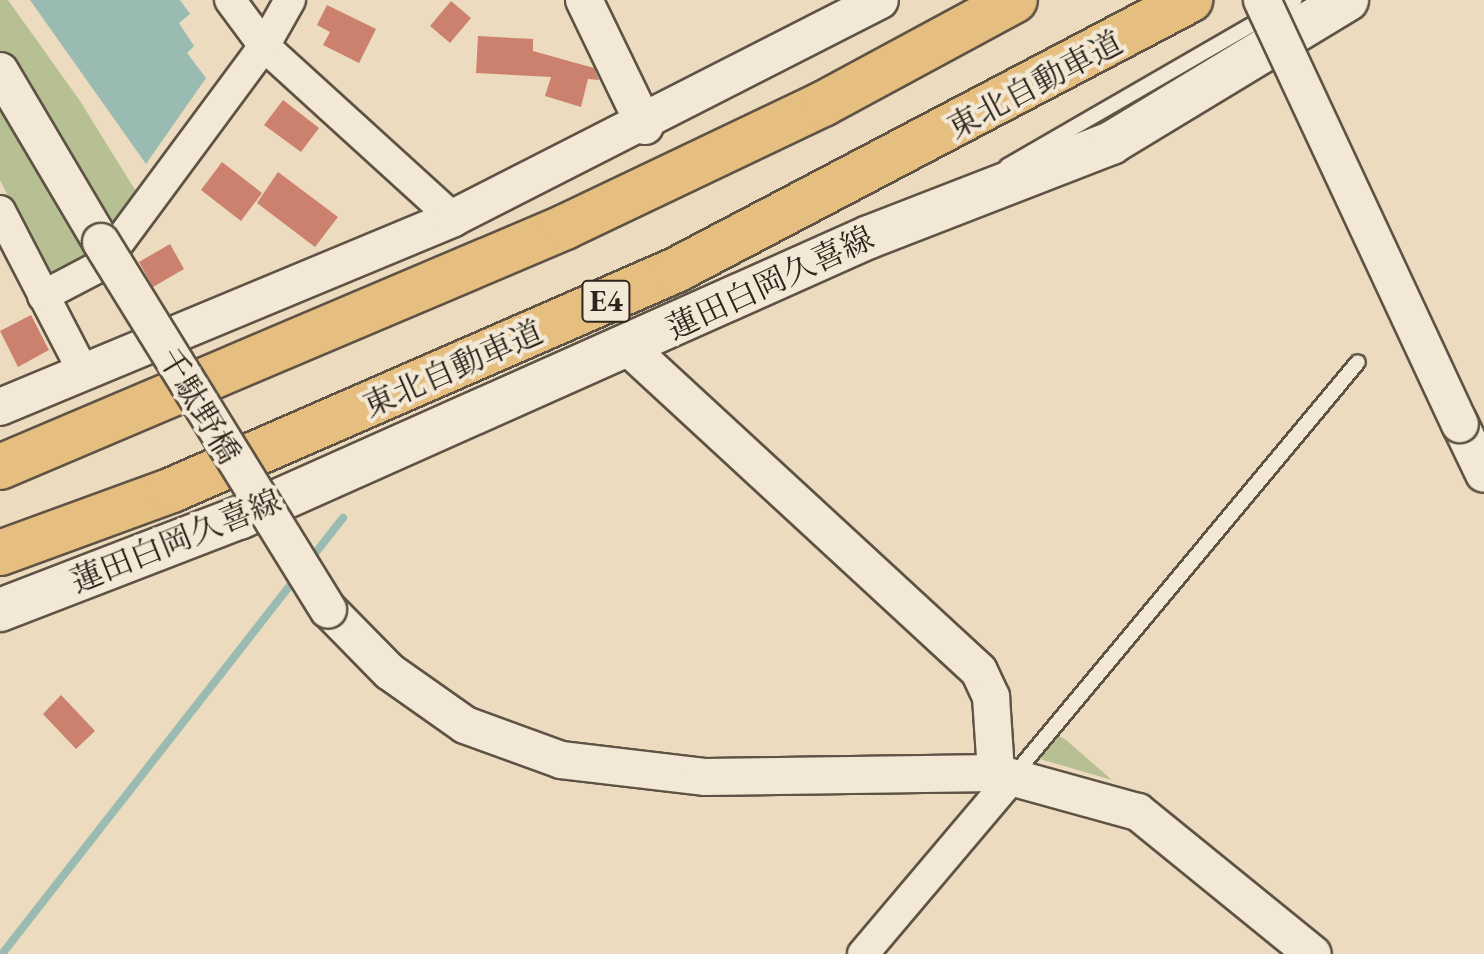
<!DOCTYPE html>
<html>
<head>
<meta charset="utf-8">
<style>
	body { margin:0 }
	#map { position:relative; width:1484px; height:954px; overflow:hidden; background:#ecdbbe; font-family:"EB Garamond","Noto Serif JP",serif }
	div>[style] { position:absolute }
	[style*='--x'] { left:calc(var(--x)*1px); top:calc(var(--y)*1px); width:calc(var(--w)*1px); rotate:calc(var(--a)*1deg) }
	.green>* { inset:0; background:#b6c093 }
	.water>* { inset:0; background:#99bbb1 }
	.stream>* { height:8px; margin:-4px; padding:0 4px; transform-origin:4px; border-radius:4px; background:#99bbb1 }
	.building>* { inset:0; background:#cc816e }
	.roads { filter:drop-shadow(2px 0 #5e5345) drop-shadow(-2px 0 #5e5345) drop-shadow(0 2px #5e5345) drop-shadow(0 -2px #5e5345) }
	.service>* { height:14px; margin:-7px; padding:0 7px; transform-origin:7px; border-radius:7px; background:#f3e8d5 }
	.minor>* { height:30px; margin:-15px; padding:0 15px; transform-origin:15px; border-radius:15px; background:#f3e8d5 }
	.tertiary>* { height:36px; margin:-18px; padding:0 18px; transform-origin:18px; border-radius:18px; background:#f3e8d5 }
	.secondary>* { height:42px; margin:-21px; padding:0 21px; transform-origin:21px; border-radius:21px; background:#f3e8d5 }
	.motorway>* { height:44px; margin:-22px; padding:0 22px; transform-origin:22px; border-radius:22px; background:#e6be7f }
	.bridges { filter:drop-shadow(2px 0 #5e5345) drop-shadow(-2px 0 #5e5345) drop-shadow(0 2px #5e5345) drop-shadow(0 -2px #5e5345) }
	.tertiary-bridge>* { height:36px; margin:-18px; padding:0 18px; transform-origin:18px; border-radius:18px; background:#f3e8d5 }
	span { translate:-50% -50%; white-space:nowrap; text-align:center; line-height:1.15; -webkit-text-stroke:8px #f3e8d5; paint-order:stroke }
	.shield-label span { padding:2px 6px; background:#f3e8d5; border:2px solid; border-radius:6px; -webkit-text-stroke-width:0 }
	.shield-label { font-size:30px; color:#2e261d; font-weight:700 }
	.street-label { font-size:32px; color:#2e261d }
</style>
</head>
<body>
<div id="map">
	<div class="green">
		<i style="clip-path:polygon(0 0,8px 0,80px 101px,137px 193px,109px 232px,0 51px)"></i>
		<i style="clip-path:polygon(0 100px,93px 255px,57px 274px,47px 272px,0 180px)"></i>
		<i style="clip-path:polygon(1059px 736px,1066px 740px,1112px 780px,1040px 759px)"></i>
	</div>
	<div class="water">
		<i style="clip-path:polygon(30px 0,180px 0,190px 14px,179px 23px,194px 46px,187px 53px,206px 78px,146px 164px)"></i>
	</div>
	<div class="stream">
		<i style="--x:309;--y:561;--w:55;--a:-51.7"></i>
		<i style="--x:2;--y:954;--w:477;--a:-52"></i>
	</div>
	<div class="building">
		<i style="clip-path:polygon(451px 1px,471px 18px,450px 43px,430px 26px)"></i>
		<i style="clip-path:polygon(327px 5px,376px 29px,359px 63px,323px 45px,330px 32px,317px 25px)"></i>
		<i style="clip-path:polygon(478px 36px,533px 39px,533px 51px,594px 68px,599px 80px,588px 79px,581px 107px,545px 96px,551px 77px,476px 73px)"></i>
		<i style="clip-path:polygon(283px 100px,319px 128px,301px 152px,264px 125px)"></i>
		<i style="clip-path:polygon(222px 162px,262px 193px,241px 221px,201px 190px)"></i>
		<i style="clip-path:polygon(278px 172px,338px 217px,315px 247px,257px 203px)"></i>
		<i style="clip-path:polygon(170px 244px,184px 269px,153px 287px,139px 262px)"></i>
		<i style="clip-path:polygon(31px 315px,49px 350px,18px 367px,0 331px)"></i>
		<i style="clip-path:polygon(61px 695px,95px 731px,76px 749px,43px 714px)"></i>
	</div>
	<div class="roads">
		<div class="service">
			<i style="--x:1007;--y:166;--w:332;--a:-30"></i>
			<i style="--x:1014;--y:775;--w:537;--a:-50.21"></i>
		</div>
		<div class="minor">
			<i style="--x:230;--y:0;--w:57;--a:53.5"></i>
			<i style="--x:264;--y:46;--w:256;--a:42.3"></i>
			<i style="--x:0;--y:211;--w:182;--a:62.6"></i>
			<i style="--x:43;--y:296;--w:67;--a:-27.7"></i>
			<i style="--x:102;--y:265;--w:272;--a:-53.5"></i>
			<i style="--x:264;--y:46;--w:53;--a:-60.5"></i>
			<i style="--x:863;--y:954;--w:234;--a:-49.8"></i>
		</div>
		<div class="tertiary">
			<i style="--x:584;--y:0;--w:140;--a:64.2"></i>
			<i style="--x:0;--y:71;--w:199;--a:59.4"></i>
			<i style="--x:629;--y:348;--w:476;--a:42.7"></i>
			<i style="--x:979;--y:671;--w:29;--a:65"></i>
			<i style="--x:991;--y:697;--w:76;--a:86.2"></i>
			<i style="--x:0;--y:407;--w:491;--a:-22.6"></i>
			<i style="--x:453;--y:218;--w:479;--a:-27"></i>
			<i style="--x:1460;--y:424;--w:55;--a:64.4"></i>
			<i style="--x:328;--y:609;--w:88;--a:45.5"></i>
			<i style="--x:390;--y:672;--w:92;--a:35.2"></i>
			<i style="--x:465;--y:725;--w:102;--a:20"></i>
			<i style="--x:561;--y:760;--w:146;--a:6.7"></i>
			<i style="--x:706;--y:777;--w:290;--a:-0.8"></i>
			<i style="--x:996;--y:773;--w:147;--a:15.4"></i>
			<i style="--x:1138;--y:812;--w:225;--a:39.1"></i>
		</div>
		<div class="secondary">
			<i style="--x:0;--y:610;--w:256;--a:-21.1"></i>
			<i style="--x:239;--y:518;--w:690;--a:-24.04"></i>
			<i style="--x:869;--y:237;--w:260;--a:-21.2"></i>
			<i style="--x:1111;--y:143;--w:276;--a:-31.2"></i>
		</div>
		<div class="motorway">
			<i style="--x:0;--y:467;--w:614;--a:-23.01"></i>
			<i style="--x:565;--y:227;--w:286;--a:-25.5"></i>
			<i style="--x:823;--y:104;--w:218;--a:-28.4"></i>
			<i style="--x:0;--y:553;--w:183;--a:-20.1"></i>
			<i style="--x:172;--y:490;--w:550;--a:-23.58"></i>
			<i style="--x:676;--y:270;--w:581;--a:-27.71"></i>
		</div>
	</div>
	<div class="bridges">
		<div class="tertiary-bridge">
			<i style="--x:1262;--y:0;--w:468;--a:65"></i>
			<i style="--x:101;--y:242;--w:432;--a:58.3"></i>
		</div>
	</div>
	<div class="shield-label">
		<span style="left:606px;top:301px">E4</span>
	</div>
	<div class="street-label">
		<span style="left:1035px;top:85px;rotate:-28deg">東北自動車道</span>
		<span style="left:770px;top:283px;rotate:-25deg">蓮田白岡久喜線</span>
		<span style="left:453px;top:369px;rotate:-24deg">東北自動車道</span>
		<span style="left:199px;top:406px;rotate:59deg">千駄野橋</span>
		<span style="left:176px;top:541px;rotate:-22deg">蓮田白岡久喜線</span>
	</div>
</div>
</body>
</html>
